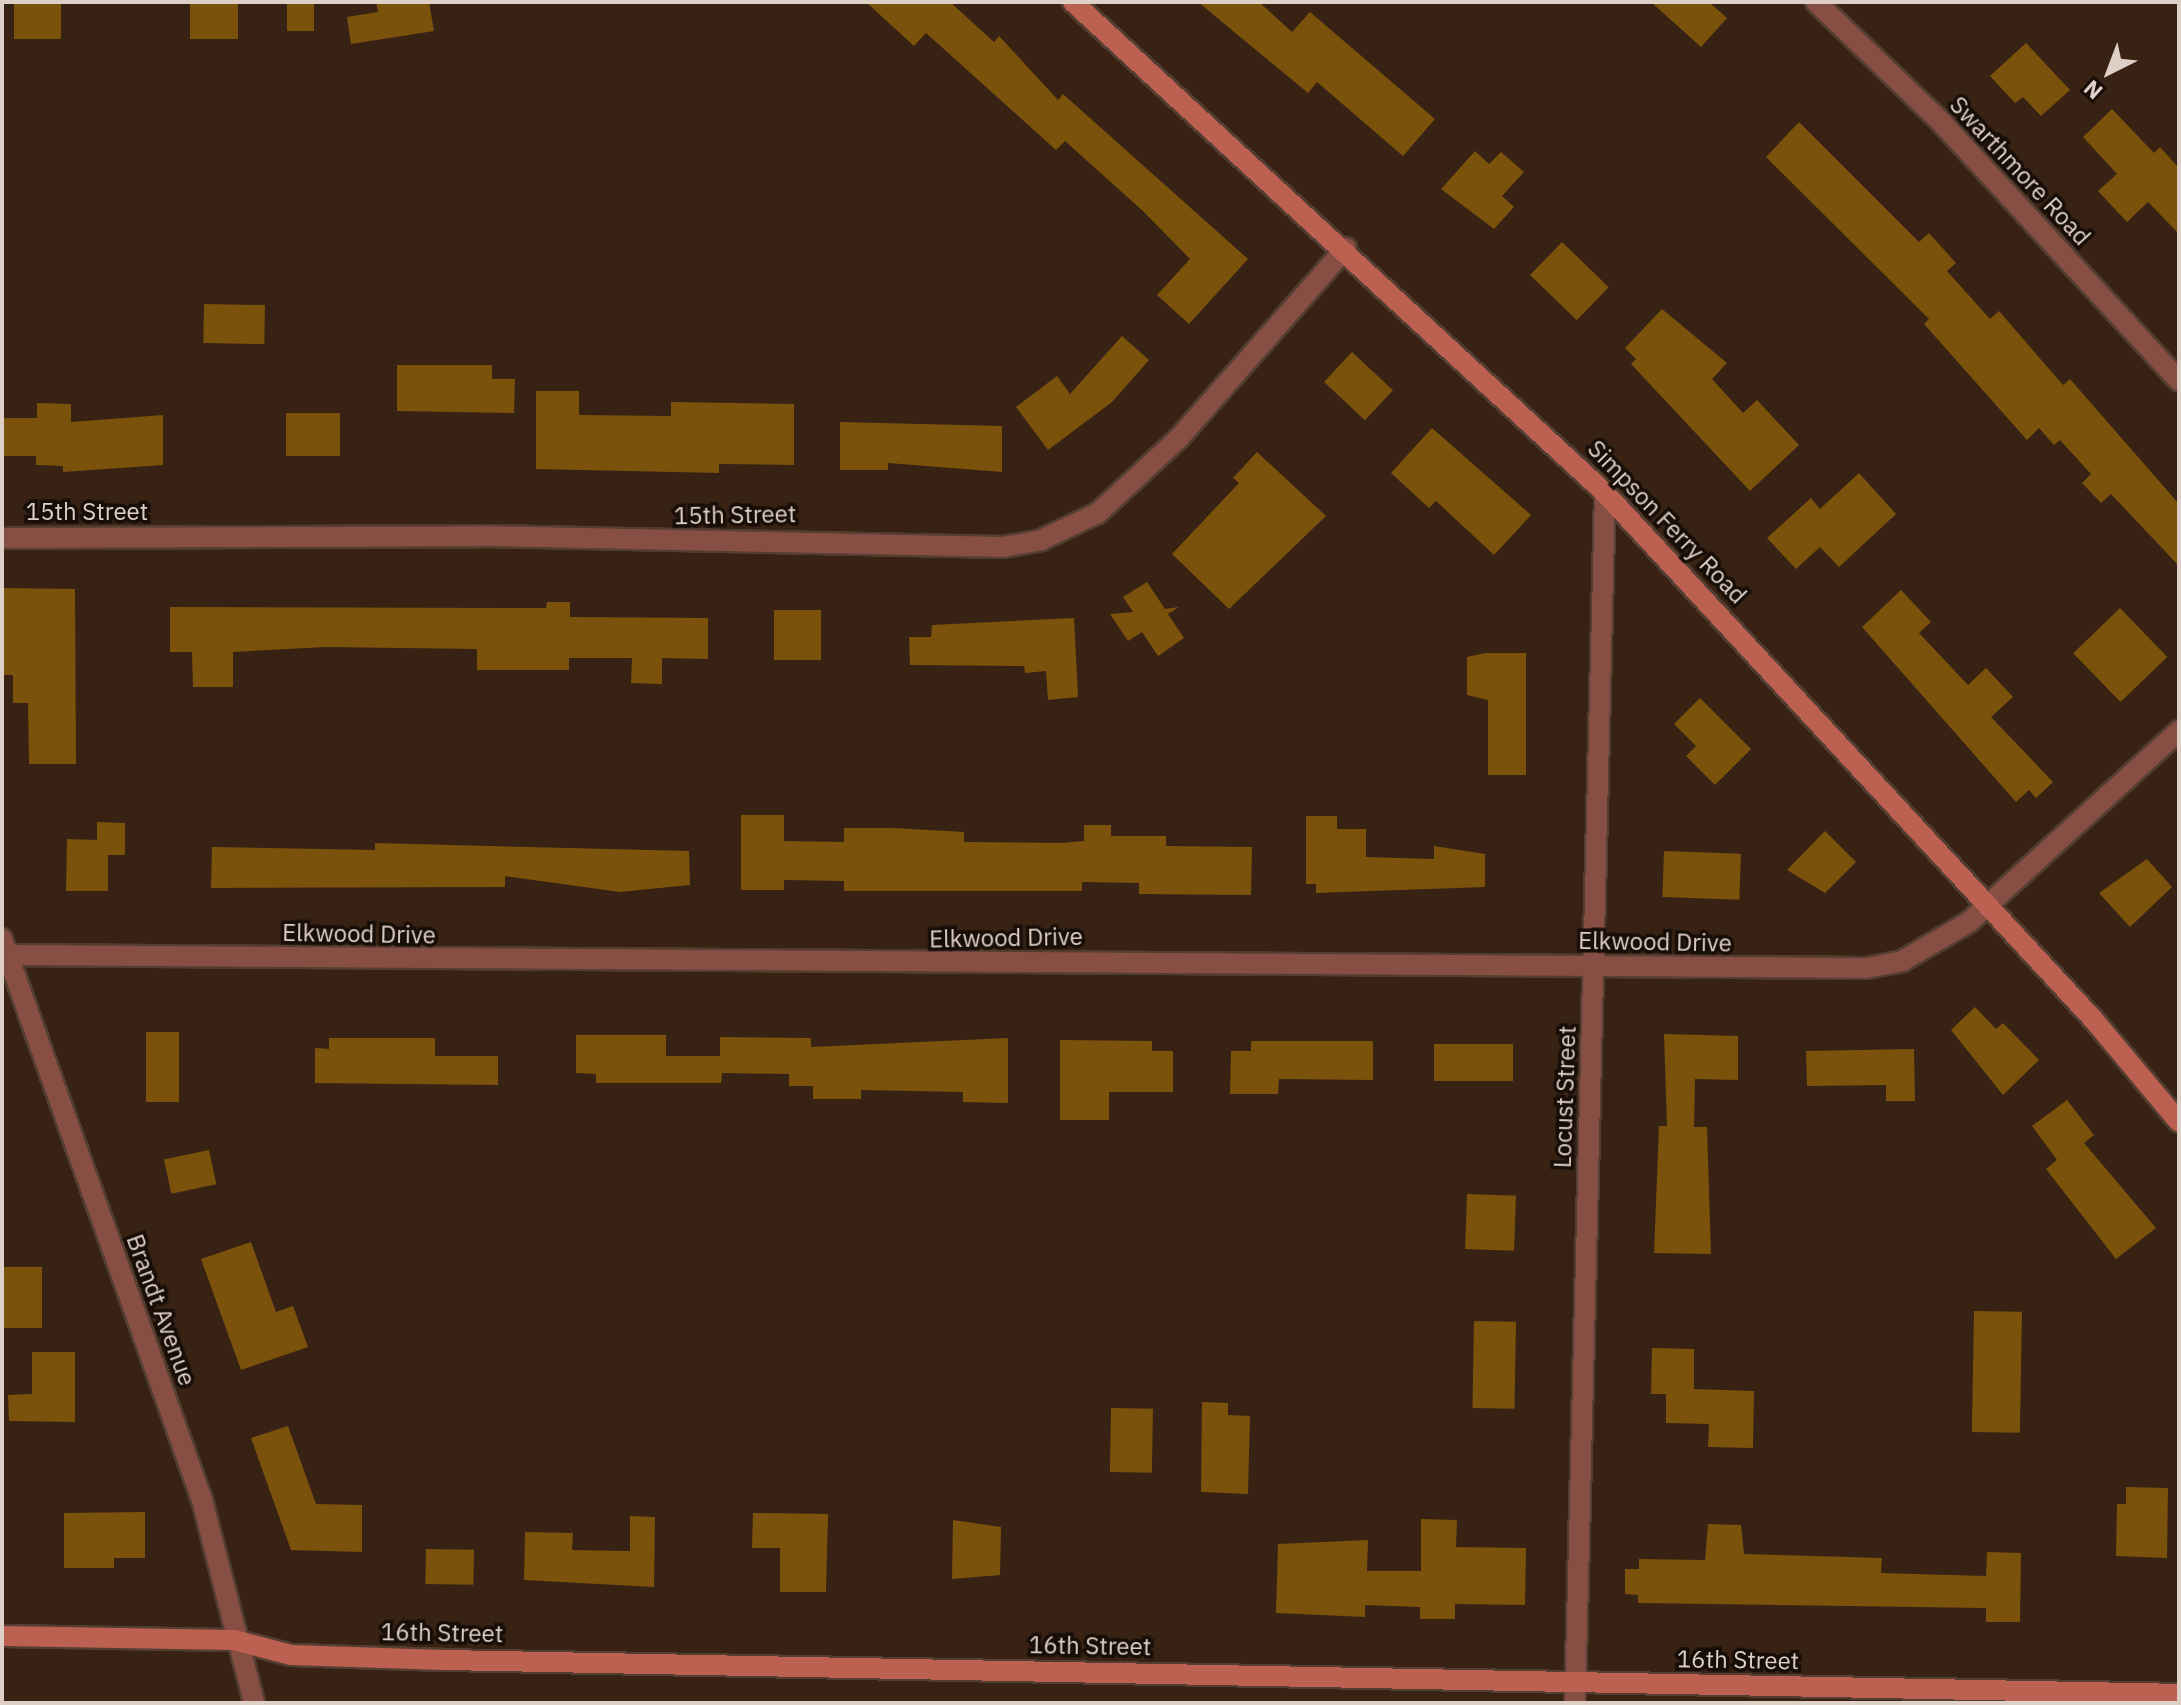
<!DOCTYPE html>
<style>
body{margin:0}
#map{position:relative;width:2181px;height:1705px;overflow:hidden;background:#382214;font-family:"IBM Plex Sans",sans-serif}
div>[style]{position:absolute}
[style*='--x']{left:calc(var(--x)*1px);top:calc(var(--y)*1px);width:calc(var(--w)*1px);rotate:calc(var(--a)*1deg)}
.building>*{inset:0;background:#7a520c;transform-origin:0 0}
.roads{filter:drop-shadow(2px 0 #533e31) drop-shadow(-2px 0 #533e31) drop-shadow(0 2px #533e31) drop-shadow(0 -2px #533e31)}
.street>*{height:20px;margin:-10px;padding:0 10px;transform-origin:10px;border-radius:10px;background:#874e43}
.secondary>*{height:20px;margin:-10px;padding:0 10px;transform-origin:10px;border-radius:10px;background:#bc6051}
span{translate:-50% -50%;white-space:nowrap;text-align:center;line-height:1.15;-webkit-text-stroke:7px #180e08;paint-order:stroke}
.street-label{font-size:24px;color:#dfd0c7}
.frame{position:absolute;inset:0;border:4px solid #dfd0c7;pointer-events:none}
.north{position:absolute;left:2069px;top:32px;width:80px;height:80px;-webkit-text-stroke:6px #180e08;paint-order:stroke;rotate:222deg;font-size:22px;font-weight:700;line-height:32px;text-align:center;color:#dfd0c7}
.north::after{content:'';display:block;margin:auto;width:28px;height:36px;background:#dfd0c7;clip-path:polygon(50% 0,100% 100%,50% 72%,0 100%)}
</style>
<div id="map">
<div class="building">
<i style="left:14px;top:2px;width:47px;height:37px"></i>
<i style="left:190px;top:2px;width:48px;height:37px"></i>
<i style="left:287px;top:2px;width:27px;height:29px"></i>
<i style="clip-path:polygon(376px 2px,429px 2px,434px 31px,351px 44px,347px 17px,378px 12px)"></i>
<i style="clip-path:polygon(866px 2px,950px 2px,994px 42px,999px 36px,1058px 100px,1063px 94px,1248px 259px,1189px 324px,1157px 295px,1190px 259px,1144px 212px,1065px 141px,1056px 150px,926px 33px,914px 46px)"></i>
<i style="clip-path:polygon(1198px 2px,1259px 2px,1292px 32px,1310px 12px,1435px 119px,1403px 156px,1317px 82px,1308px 93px)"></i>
<i style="clip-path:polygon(1651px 2px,1709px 2px,1727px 18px,1701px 47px)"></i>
<i style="clip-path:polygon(2026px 43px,2070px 90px,2041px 116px,2023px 97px,2015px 103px,1990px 76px)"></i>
<i style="clip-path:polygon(2112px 109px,2154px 153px,2160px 147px,2179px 168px,2179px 234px,2148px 202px,2127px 222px,2098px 191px,2117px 174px,2083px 137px)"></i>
<i style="clip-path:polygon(1799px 122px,1919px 242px,1929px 233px,1956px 263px,1947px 271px,1990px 319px,1999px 311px,2063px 385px,2070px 379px,2179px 504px,2179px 566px,2111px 494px,2101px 503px,2082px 483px,2091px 474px,2060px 440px,2054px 445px,2039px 428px,2027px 440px,1924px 324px,1929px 319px,1766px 157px)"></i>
<i style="clip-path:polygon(1475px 151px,1489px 164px,1501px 152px,1524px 172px,1502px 196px,1514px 207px,1494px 229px,1441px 189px)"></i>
<i style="left:1562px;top:242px;width:65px;height:46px;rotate:44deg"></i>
<i style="left:204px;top:304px;width:61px;height:39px;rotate:1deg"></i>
<i style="clip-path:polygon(1662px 309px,1727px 363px,1712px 379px,1743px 413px,1757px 400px,1799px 445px,1750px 491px,1631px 364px,1636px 359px,1625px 348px)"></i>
<i style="clip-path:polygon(1122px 336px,1149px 360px,1112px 402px,1048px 450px,1016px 407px,1057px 376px,1070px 394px)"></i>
<i style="left:1352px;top:352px;width:56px;height:41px;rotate:43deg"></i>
<i style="clip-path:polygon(397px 365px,492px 365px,492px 379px,515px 379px,514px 413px,397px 411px)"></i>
<i style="clip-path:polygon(536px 391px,579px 391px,579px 415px,671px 416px,671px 402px,794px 404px,794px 465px,719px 464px,719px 473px,536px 469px)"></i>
<i style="clip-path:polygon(37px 403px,71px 404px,71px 422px,163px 415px,163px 465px,63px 472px,63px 466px,36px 465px,36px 456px,2px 456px,2px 418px,37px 418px)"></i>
<i style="left:286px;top:413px;width:54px;height:43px"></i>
<i style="clip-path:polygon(840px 422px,1002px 426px,1002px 472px,888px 463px,888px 470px,840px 470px)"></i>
<i style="clip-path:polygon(1432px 428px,1531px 515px,1494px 555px,1436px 501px,1429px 508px,1391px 473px)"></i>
<i style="clip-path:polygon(1257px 452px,1326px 516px,1229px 609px,1172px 554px,1239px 483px,1233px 478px)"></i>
<i style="clip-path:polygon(1859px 473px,1896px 514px,1839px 567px,1820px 547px,1796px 569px,1767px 538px,1811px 498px,1820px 509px)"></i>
<i style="clip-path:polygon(1147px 582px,1165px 609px,1179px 607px,1168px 614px,1184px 638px,1158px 656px,1142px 632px,1128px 641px,1110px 614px,1133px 612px,1123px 597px)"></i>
<i style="clip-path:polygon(2px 588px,75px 589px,76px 764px,29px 764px,28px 703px,13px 703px,13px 675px,2px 675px)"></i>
<i style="clip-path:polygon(1901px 590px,1931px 622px,1919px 633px,1968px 685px,1986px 668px,2013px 697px,1991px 717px,2053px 782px,2036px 798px,2029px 790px,2016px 802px,1862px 627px)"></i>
<i style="clip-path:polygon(547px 602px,570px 602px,570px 617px,708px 618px,708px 659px,662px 658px,662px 684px,631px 683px,632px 658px,569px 658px,569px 670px,477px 670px,477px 649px,326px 647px,233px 652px,233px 687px,193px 687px,192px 652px,170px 652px,170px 607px,546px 608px)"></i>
<i style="left:2120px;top:608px;width:68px;height:65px;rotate:46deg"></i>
<i style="left:774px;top:610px;width:47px;height:50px"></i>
<i style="clip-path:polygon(1074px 618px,1078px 697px,1048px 700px,1046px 671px,1025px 673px,1024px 666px,910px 665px,909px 637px,931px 637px,932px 625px)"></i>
<i style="clip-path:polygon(1486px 653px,1526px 653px,1526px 775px,1488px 775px,1488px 700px,1467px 695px,1467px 657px)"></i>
<i style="clip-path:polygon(1700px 698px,1751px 749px,1715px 785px,1686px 756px,1696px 746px,1674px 724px)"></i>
<i style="clip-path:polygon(741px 815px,784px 815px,784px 841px,844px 842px,844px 828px,893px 828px,964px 832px,964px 842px,1062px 843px,1084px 841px,1084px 825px,1111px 825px,1111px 836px,1166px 836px,1166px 846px,1252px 847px,1251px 895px,1139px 894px,1139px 883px,1082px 882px,1082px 891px,844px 891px,844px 881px,784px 880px,784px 890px,741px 890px)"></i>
<i style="clip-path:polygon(1306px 816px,1337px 816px,1337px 829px,1366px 829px,1366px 857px,1434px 859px,1434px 846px,1485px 854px,1485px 887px,1316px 893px,1316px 884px,1306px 884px)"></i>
<i style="clip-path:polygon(97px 822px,125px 823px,125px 855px,108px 855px,108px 891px,66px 891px,67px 839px,97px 840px)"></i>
<i style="clip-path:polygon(1825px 831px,1856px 862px,1825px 893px,1787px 870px)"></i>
<i style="clip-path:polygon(375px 843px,689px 851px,690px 885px,620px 892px,505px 876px,505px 887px,211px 888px,212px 847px,375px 850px)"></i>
<i style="left:1664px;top:851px;width:77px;height:46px;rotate:2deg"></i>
<i style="clip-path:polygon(2147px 859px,2172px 887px,2130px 927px,2099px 893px)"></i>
<i style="clip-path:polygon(1975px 1007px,1996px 1029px,2003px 1023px,2039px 1060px,2003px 1095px,1951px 1030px)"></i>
<i style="left:146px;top:1032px;width:33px;height:70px"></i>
<i style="clip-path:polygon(1664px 1034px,1738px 1036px,1738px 1080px,1695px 1079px,1694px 1127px,1707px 1127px,1711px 1254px,1654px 1253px,1659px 1126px,1667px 1126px)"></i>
<i style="clip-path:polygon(576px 1035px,666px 1035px,666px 1056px,720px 1056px,720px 1037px,811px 1038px,811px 1047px,1008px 1038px,1008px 1103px,963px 1102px,963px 1092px,861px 1090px,861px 1099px,813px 1099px,813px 1086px,789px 1086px,789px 1074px,722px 1073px,721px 1083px,596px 1083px,596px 1074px,576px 1073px)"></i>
<i style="clip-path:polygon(329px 1038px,435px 1038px,435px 1056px,498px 1056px,498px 1085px,315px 1083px,315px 1048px,329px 1049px)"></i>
<i style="clip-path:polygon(1060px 1040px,1152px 1041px,1152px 1051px,1173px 1051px,1173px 1092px,1109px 1092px,1109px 1120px,1060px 1120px)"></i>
<i style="clip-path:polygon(1251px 1041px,1373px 1041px,1373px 1080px,1279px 1079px,1278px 1094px,1230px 1094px,1231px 1051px,1251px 1051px)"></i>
<i style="left:1434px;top:1044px;width:79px;height:37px"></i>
<i style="clip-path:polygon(1914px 1049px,1915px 1101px,1886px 1101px,1886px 1085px,1807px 1086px,1806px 1051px)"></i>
<i style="clip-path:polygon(2067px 1100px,2094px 1135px,2084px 1143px,2156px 1228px,2116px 1259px,2046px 1169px,2057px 1160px,2032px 1126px)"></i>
<i style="left:209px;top:1150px;width:35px;height:46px;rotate:78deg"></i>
<i style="left:1467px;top:1194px;width:49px;height:55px;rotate:2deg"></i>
<i style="clip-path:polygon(251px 1242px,276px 1312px,293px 1306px,308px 1347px,241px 1370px,201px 1259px)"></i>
<i style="left:2px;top:1267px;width:40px;height:61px"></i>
<i style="left:1974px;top:1311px;width:48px;height:121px;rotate:1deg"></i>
<i style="left:1474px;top:1321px;width:42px;height:87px;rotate:1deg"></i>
<i style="clip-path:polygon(1652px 1348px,1694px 1349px,1694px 1389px,1754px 1391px,1753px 1448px,1708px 1447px,1709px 1424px,1666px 1423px,1666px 1394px,1651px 1394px)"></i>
<i style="clip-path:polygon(32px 1352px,75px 1352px,75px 1422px,9px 1421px,8px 1395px,32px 1394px)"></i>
<i style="clip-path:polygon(1202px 1402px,1228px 1403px,1228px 1415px,1250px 1416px,1248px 1494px,1201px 1492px)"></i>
<i style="left:1111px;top:1408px;width:42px;height:64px;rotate:1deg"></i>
<i style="clip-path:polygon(288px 1426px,316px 1504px,362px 1505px,362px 1552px,291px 1550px,251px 1438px)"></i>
<i style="clip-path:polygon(2126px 1487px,2168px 1488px,2167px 1558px,2116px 1556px,2117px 1504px,2126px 1504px)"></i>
<i style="clip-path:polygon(145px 1512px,145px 1558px,114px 1558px,114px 1568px,64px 1568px,64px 1513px)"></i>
<i style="clip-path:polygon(753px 1513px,828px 1514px,826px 1592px,780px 1592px,780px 1548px,752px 1548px)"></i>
<i style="clip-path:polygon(630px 1516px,655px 1517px,654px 1587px,524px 1580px,525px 1532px,573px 1533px,572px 1550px,630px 1551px)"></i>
<i style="clip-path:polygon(1421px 1519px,1457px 1520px,1456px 1547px,1526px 1548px,1525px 1605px,1455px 1604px,1455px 1619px,1420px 1619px,1420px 1607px,1365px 1605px,1365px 1617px,1276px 1613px,1278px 1544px,1368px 1540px,1367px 1571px,1421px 1571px)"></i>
<i style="clip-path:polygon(953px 1520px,1001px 1527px,1000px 1575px,952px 1579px)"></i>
<i style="clip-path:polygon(1708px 1524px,1741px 1525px,1744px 1554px,1882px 1558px,1881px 1573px,1986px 1576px,1987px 1552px,2021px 1553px,2020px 1622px,1986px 1622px,1986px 1608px,1638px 1603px,1638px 1595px,1625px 1594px,1625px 1569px,1639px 1569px,1639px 1559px,1705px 1560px)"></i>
<i style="left:426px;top:1549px;width:48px;height:35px;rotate:1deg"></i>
</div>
<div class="roads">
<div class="street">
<i style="--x:1816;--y:2;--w:175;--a:43.8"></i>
<i style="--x:1942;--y:123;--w:350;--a:47.4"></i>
<i style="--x:2;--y:538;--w:483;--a:-0.2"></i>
<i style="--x:485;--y:536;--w:518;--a:1.22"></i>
<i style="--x:1003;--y:547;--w:39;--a:-10"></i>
<i style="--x:1041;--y:540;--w:63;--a:-25.3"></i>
<i style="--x:1098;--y:513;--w:110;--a:-42.8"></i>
<i style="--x:1179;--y:438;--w:253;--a:-48.7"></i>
<i style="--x:2;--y:939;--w:596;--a:70.38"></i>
<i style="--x:202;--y:1500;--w:210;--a:75.6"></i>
<i style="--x:8;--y:955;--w:1859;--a:0.4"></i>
<i style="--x:1867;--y:968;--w:36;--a:-11"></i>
<i style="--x:1902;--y:961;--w:78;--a:-30.2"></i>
<i style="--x:1969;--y:922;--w:284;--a:-42.3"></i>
<i style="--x:1575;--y:1703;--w:1210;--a:-88.58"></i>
</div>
<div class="secondary">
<i style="--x:1073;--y:2;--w:724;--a:42.7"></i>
<i style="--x:1605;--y:493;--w:718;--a:47.15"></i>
<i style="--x:2093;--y:1019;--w:134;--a:50.1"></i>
<i style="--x:2;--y:1636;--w:232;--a:1"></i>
<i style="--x:234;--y:1640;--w:59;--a:14.7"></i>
<i style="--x:291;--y:1655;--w:154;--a:1.9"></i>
<i style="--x:445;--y:1660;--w:1734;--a:1.12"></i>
</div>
</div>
<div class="street-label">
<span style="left:2020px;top:171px;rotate:47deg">Swarthmore Road</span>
<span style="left:87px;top:512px">15th Street</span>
<span style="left:735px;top:515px;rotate:-1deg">15th Street</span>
<span style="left:1667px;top:522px;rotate:46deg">Simpson Ferry Road</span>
<span style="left:359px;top:934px;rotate:1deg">Elkwood Drive</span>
<span style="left:1006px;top:938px;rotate:-1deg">Elkwood Drive</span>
<span style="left:1655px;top:942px;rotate:1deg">Elkwood Drive</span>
<span style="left:1565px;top:1097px;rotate:-88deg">Locust Street</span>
<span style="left:161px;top:1310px;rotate:70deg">Brandt Avenue</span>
<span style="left:442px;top:1633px;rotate:1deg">16th Street</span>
<span style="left:1090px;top:1646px;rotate:1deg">16th Street</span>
<span style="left:1738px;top:1660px;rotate:1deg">16th Street</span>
</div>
<div class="frame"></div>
<div class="north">N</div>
</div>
